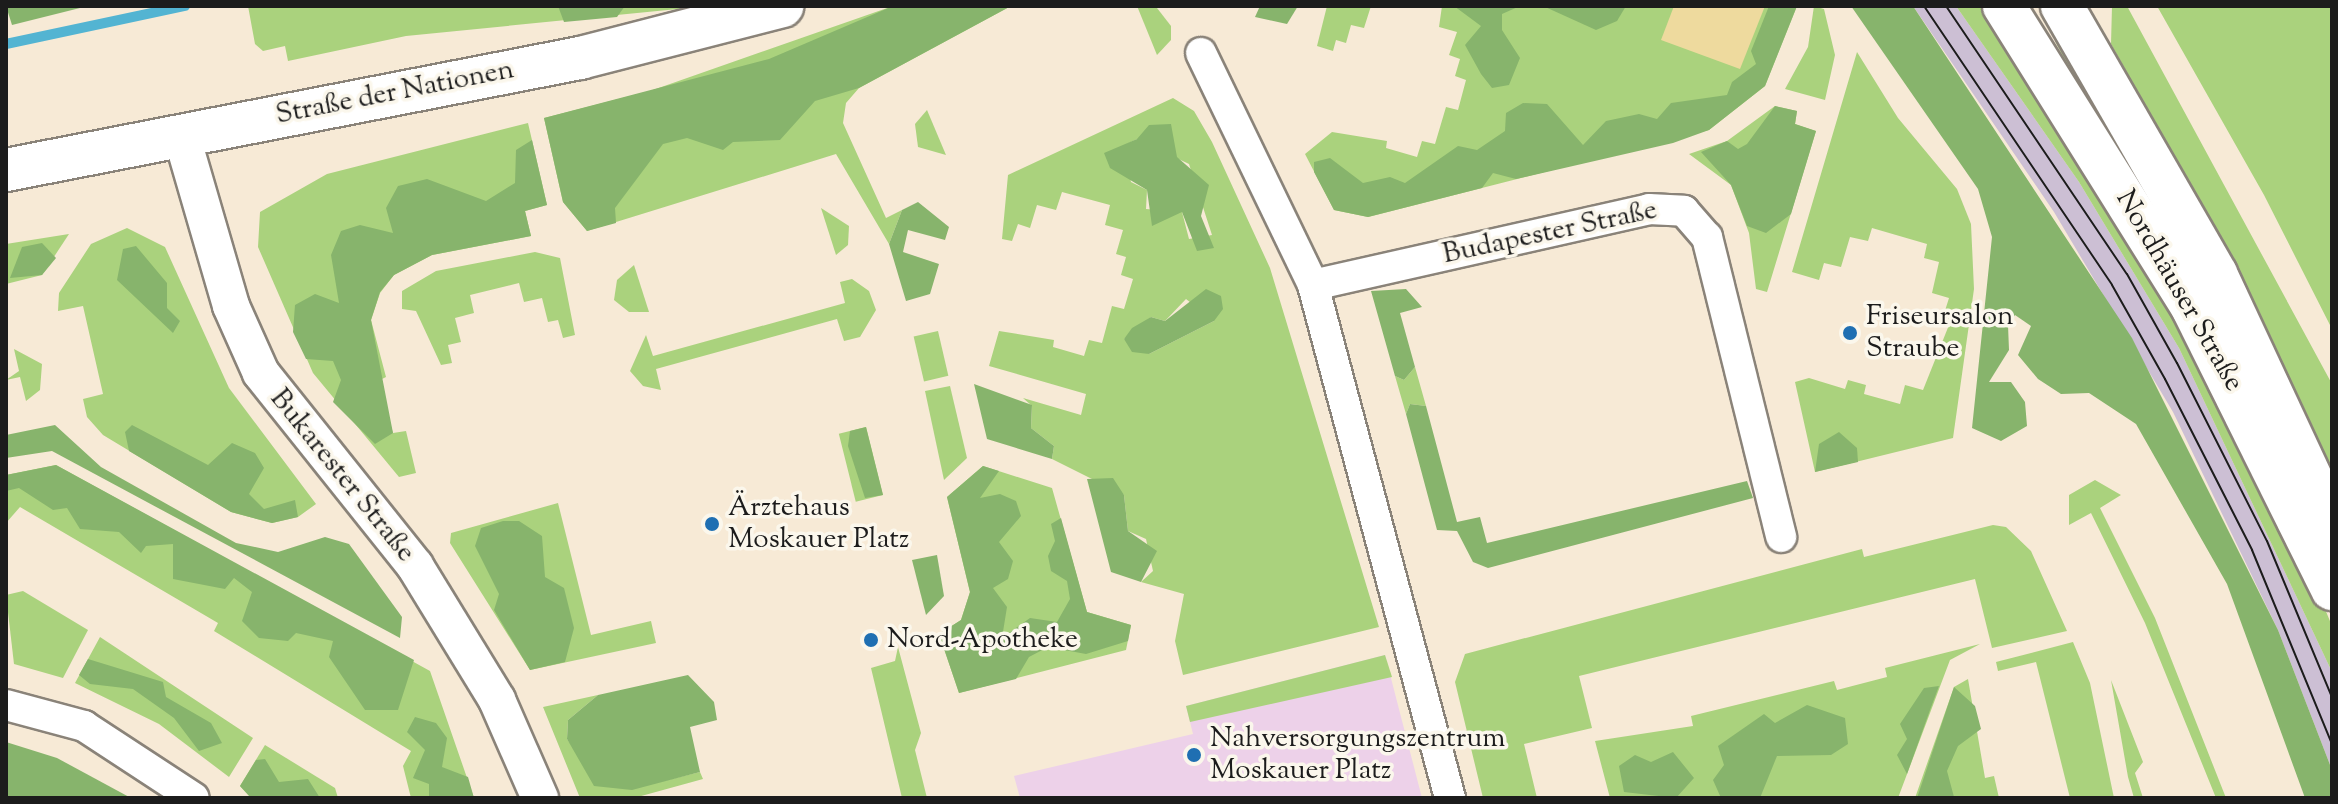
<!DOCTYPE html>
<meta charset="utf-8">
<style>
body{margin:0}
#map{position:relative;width:2338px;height:804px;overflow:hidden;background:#f7ead6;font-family:"Sorts Mill Goudy",serif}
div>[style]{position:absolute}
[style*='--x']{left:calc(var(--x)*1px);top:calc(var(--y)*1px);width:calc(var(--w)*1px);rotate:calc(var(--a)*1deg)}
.built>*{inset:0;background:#edd1e9}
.industrial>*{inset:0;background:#ccbfd4}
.green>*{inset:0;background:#aad27d;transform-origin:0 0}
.forest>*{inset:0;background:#87b46c}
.sand>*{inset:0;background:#eeda9e}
.stream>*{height:10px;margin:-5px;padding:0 5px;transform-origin:5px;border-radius:5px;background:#53b4d2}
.roads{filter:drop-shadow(2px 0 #8a8379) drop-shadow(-2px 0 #8a8379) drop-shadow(0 2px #8a8379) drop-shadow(0 -2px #8a8379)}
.minor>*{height:30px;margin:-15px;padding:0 15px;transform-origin:15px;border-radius:15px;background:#fff}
.tertiary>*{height:36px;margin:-18px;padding:0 18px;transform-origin:18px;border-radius:18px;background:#fff}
.secondary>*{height:42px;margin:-21px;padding:0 21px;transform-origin:21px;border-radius:21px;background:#fff}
.tram>*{height:2px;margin:-1px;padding:0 1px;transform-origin:1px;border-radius:1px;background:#1c1c1c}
.dots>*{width:22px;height:22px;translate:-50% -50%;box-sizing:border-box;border:4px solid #fbf7ec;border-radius:50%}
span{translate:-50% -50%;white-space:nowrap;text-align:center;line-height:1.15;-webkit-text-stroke:7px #fbf7ec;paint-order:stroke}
.street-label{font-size:28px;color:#1c1c1c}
.poi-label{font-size:28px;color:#1c1c1c}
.left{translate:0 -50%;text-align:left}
.frame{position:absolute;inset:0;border:8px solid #1c1c1c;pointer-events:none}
</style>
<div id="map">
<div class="built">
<i style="clip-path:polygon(1385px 655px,1422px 798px,1020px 798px,1014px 776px,1193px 734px,1186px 706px)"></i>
</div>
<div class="industrial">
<i style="clip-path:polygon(1913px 6px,1956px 6px,2079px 182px,2179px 348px,2332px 672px,2332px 770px,2278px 630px,2173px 412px,2054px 212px)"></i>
</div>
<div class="green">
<i style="clip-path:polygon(248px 6px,708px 6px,406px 36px,288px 61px,285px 46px,263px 51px,255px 44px)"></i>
<i style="clip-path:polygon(893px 6px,1011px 6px,859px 88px,846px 103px,843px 123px,886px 218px,902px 210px,889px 244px,836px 154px,587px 231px,563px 202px,544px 118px,650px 91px)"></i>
<i style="clip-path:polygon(1137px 6px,1157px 8px,1171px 26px,1171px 40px,1157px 55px)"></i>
<i style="clip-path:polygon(1327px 6px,1371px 6px,1364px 28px,1351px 25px,1346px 43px,1336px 40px,1333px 51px,1317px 46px)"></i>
<i style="clip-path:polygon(1442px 6px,1797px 6px,1765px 86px,1709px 130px,1368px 217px,1334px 210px,1305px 154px,1332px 132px,1387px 141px,1386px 148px,1417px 157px,1422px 141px,1435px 144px,1446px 107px,1458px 110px,1466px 80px,1455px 76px,1460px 59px,1449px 55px,1457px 32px,1439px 27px)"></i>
<i style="clip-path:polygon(1814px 6px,1824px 9px,1835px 55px,1825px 100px,1785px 89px,1808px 47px)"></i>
<i style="clip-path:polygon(1956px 6px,1982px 6px,2115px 204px,2313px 580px,2332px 626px,2332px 672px,2179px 348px,2079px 182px)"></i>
<i style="clip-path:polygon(2112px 6px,2127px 6px,2332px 384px,2332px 482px,2238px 272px,2111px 44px)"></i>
<i style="clip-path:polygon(2157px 6px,2332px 6px,2332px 329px,2264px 195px)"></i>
<i style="clip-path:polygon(2055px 41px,2061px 43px,2114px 131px,2103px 136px)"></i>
<i style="clip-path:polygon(1857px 52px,1898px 118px,1957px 189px,1971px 224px,1974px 289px,1953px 438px,1815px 472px,1795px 382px,1809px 378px,1845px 389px,1848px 380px,1866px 385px,1864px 394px,1900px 404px,1905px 385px,1923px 390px,1951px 320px,1943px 317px,1949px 298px,1932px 293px,1939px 262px,1924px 258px,1927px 244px,1872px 228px,1868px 241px,1850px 237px,1841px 267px,1824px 263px,1819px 280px,1792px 272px)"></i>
<i style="clip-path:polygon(evenodd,1173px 98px,1194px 111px,1212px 142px,1270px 268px,1379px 627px,1183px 675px,1175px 641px,1184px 594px,1141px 582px,1153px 571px,1146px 539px,1128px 531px,1124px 495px,1052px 459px,1054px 446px,1031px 428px,1032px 406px,1023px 398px,1081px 415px,1086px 394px,989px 366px,999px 331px,1054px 340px,1053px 347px,1084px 356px,1089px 340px,1102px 343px,1112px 306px,1124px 309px,1133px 279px,1121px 275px,1126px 257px,1116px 254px,1123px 230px,1105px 225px,1110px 205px,1062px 192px,1056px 210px,1037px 205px,1030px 228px,1018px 224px,1012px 241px,1002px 239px,1008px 175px,1173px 98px,1137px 139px,1189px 164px,1212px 235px,1189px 239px,1182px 212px,1146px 209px,1147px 190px,1131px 182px,1123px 146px,1137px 139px,1173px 98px,1186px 299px,1214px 321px,1149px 354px,1124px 339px,1151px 317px,1165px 321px,1186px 299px)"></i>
<i style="clip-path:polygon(1775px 106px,1797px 111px,1795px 124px,1816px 131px,1767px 292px,1756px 289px,1749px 233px,1731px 185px,1689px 154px,1727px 141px)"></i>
<i style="clip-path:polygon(927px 110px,946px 155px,918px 147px,915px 124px)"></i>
<i style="clip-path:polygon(528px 123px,547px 205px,525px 211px,531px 236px,432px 255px,394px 275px,380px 293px,371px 320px,386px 377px,378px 381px,393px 433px,406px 431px,416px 473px,399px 477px,313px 373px,258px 247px,260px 212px,327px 174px)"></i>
<i style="clip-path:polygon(821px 208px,849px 226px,848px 245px,836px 255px)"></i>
<i style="clip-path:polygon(127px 228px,165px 247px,229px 388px,316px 504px,298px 517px,272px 523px,231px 512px,103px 435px,87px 417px,83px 399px,103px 394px,83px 306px,58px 311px,59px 293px,91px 244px)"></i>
<i style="clip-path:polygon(69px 234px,42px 275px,6px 284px,6px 244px)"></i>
<i style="clip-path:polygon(535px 252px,560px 258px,575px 335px,563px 338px,558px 320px,548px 322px,542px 298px,524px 302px,519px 283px,470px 295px,474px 313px,455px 318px,461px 342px,448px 345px,452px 363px,441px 365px,416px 311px,402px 309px,402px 291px,436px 271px)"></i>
<i style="clip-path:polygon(634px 265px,649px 312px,629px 312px,614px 300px,617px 280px)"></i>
<i style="clip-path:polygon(852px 279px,869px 291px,876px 310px,860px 337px,844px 341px,837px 319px,656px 369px,661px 390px,643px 386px,630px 371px,646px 335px,653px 356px,845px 303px,840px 282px)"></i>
<i style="left:938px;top:331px;width:46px;height:25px;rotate:77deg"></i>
<i style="clip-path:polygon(14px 349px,42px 364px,40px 390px,26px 401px,20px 377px,6px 380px,19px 371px)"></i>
<i style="clip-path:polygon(1415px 367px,1426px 406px,1410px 404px,1406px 414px,1395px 376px,1404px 380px)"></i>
<i style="clip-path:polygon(950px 386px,967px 458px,944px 480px,925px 391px)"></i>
<i style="left:866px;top:427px;width:70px;height:28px;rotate:76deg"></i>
<i style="clip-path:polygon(56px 465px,430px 671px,474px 798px,411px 798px,403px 766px,411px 751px,214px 631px,218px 623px,20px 507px,6px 523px,6px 475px)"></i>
<i style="clip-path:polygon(983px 466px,1052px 488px,1087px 612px,1131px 625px,1126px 650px,959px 693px,939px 634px,961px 620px,970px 592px,947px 497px)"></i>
<i style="clip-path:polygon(2095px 480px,2121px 495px,2100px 508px,2155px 618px,2226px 798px,2216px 798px,2145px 623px,2091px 513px,2069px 525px,2069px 495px)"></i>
<i style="clip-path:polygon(558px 503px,591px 635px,651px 621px,656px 643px,530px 670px,450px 543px,451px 533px)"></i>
<i style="clip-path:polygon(1993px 525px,2006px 527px,2031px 551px,2067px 631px,1992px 648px,1975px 579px,1579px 676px,1592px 728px,1524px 744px,1537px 798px,1483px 798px,1455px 682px,1465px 654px,1862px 549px,1864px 557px)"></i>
<i style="clip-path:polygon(23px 591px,88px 630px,63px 678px,14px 664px,6px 595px)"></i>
<i style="clip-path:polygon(100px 637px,253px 738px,229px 777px,159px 724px,75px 683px)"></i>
<i style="clip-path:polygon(2073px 642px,2090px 683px,2114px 798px,2070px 798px,2036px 662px,1998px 671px,1996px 662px)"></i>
<i style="clip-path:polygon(1980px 644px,1950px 660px,1898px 798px,1610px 798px,1595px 741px,1693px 726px,1691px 716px,1834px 681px,1837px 690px,1887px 677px,1885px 668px)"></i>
<i style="clip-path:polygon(898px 647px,921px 733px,915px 750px,927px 798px,902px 798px,871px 668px,895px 661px)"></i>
<i style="clip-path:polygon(1385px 655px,1392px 677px,1190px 722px,1186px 706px)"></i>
<i style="clip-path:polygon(1968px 679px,1985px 778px,1994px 776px,1999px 798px,1915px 798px,1954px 687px)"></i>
<i style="clip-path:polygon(2111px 680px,2143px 762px,2135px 773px,2143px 798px,2134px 798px,2128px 777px)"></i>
<i style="clip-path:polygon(598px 695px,568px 720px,567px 739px,587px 767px,643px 786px,700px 772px,703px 779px,634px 798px,580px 798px,543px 707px)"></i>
<i style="clip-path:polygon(265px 745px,335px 788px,338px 798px,251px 798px,240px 786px)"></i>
</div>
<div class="forest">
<i style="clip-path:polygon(6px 6px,88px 6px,12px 25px)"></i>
<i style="clip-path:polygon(558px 6px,625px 6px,617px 17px,564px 22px)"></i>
<i style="clip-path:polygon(893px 6px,1011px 6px,859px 88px,815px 101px,780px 140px,733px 142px,723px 150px,687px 138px,663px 144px,615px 208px,616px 223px,587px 231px,563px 202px,544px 118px,769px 59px)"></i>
<i style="clip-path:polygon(1260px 6px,1298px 6px,1287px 24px,1255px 17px)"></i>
<i style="clip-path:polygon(1454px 6px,1520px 6px,1502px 14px,1502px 30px,1520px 58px,1509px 85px,1492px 88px,1481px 74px,1465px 45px,1481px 26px)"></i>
<i style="clip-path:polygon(1543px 6px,1626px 6px,1617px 21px,1596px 30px)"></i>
<i style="clip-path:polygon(1769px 6px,1797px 6px,1765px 86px,1709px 130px,1673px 143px,1516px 179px,1493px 173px,1482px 188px,1368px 217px,1334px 210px,1314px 172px,1314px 162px,1330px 158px,1363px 183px,1390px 177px,1405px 183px,1458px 146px,1477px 150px,1505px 131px,1506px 113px,1523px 103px,1547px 104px,1583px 145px,1606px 121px,1639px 114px,1657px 119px,1671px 103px,1727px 95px,1732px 82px,1756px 64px,1751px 51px)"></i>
<i style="clip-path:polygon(1851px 6px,1913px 6px,2132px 338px,2278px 630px,2332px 770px,2332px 798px,2305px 798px,2227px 584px,2136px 424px,2089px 393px,2061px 394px,2038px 379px,2018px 355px,2031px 326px,2015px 315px,2008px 325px,2009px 350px,1989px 382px,2011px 382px,2025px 402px,2027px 426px,2001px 441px,1972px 428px,1992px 237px,1978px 189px)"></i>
<i style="clip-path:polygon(1775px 106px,1797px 111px,1795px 124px,1816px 131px,1791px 214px,1766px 233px,1747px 226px,1731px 185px,1701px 152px,1727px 141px,1738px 149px,1747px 144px)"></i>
<i style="clip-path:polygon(1171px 124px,1177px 157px,1209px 185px,1201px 216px,1214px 248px,1197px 251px,1182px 212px,1152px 226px,1147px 190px,1110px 168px,1104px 153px,1137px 139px,1149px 125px)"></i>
<i style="clip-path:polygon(532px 140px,547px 205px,525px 211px,531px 236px,432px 255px,394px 275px,380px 292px,371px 320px,393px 433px,375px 444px,333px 402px,341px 380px,333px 361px,306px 359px,293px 332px,295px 305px,315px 294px,339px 303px,331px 255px,341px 231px,360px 225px,393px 233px,386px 208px,398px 186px,427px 179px,486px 201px,515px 183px,516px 150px)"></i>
<i style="clip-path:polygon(918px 202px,949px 227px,945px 240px,908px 230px,903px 252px,939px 264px,930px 294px,906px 301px,889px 244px,902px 210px)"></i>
<i style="clip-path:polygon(42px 243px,56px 258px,42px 275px,10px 278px,22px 247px)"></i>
<i style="clip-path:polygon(136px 246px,167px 283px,167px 308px,180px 321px,173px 333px,117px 280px,123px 249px)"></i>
<i style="clip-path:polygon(1206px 289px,1221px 296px,1223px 309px,1214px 321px,1149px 354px,1132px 352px,1124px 339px,1132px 328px,1151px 317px,1165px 321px)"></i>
<i style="clip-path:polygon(1406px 289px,1422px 307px,1400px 313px,1415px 367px,1404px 380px,1395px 376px,1371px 291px)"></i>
<i style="clip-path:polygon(974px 384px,1032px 405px,1031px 428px,1054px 446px,1052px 459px,987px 439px)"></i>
<i style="clip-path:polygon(1410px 404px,1426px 406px,1457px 522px,1480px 517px,1487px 543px,1747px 481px,1753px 498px,1488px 568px,1473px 562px,1457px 531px,1437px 530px,1406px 414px)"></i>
<i style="clip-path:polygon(55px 425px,101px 467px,236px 543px,278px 552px,325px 537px,349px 544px,402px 617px,400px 638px,52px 451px,6px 458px,6px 435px)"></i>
<i style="clip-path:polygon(132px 425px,208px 465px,232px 443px,255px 453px,264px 468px,249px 494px,264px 509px,295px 500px,298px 517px,272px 523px,231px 512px,129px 451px,125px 432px)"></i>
<i style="clip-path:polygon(866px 427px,883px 495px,865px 498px,848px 446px,850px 431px)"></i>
<i style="clip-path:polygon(1839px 432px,1857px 448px,1858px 462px,1815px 472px,1819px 444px)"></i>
<i style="clip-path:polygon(56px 465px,414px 660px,398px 710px,365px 710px,329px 657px,333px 641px,296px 633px,288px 641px,259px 638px,242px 621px,252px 592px,234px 578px,225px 589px,173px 579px,173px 544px,146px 546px,141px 553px,119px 532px,80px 529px,67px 508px,53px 510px,19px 488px,6px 491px,6px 475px)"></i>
<i style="clip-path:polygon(983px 466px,999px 471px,980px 498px,1000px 494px,1016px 501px,1021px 516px,999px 542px,1013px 561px,1008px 579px,993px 588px,1007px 607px,1002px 638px,1030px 618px,1057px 622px,1070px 599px,1067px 581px,1051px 571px,1048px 556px,1055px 541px,1051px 524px,1061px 518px,1087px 612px,1131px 625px,1128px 641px,1086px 654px,1048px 647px,1029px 657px,1016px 679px,959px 693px,939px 634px,961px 620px,970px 592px,947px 497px)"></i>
<i style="clip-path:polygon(1113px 478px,1124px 495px,1128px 531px,1157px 551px,1141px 582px,1111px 572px,1087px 479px)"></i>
<i style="clip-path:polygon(503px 521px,519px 521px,542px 536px,545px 577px,564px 588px,574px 628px,565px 662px,530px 670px,494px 610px,499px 594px,475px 546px,481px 528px)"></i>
<i style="clip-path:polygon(937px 555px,944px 596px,926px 615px,912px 560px)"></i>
<i style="clip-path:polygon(88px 659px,163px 682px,166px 697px,211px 723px,222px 743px,199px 751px,174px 718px,133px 689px,90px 684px,79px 675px)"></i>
<i style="clip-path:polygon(688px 675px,714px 702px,717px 720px,690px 727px,700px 772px,632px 790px,594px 786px,567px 739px,568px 720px,598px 695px)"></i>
<i style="clip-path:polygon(1939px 686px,1930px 710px,1907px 774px,1897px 755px,1907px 739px,1900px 724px,1924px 688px)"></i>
<i style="clip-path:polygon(1954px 687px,1975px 706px,1981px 729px,1958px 746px,1947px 771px,1954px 797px,1961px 798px,1917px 798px)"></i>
<i style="clip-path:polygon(1807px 705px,1845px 718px,1848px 744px,1831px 755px,1777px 756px,1760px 798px,1721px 798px,1713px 780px,1724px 765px,1718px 746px,1764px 714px,1775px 723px)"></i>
<i style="clip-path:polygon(415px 717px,436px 723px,447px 738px,442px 767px,468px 777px,474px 798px,429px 798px,429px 784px,413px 778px,425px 750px,407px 732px)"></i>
<i style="clip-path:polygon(6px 742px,57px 758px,131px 798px,6px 798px)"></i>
<i style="clip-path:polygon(1673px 752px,1694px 778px,1676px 798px,1624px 792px,1619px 766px,1635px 755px,1651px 762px)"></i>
<i style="clip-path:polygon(265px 759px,279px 782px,308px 779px,320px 798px,251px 798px,240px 786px,256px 760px)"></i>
</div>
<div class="sand">
<i style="clip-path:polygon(1674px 6px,1765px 6px,1740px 69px,1661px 40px)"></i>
</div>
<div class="stream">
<i style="--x:6;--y:44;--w:183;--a:-12"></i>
</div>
<div class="roads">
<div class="minor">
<i style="--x:1201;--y:53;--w:258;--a:64.2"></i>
<i style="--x:1313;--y:285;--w:531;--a:75.05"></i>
<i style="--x:1313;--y:285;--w:344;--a:-12.7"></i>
<i style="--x:1649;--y:209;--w:35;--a:3"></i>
<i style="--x:1684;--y:211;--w:35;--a:49"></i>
<i style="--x:1707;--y:237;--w:309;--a:76.1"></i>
<i style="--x:6;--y:705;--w:81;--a:15.1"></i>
<i style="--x:84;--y:726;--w:131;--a:33.2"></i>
</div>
<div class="tertiary">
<i style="--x:182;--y:137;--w:176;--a:73.8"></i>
<i style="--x:231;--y:306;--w:73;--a:65.9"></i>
<i style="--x:261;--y:373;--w:247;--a:51.4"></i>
<i style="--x:415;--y:566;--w:157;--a:58.5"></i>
<i style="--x:497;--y:700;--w:107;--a:66.3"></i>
</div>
<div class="secondary">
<i style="--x:2004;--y:6;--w:355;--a:58"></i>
<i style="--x:2192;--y:307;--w:315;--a:63.6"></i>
<i style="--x:2062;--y:6;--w:309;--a:60.1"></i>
<i style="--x:2216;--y:274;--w:275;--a:65"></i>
<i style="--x:6;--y:170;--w:585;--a:-11.04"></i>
<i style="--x:580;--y:58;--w:209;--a:-14.4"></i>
</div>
</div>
<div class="tram">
<i style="--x:1924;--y:6;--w:336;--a:56"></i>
<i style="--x:2112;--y:285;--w:108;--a:60.6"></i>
<i style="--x:2165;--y:379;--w:192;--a:63"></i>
<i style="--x:2252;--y:550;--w:210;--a:67.6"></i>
<i style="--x:1946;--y:6;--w:323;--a:56"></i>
<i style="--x:2127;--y:274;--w:102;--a:60.7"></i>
<i style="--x:2177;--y:363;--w:199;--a:63.2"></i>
<i style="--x:2267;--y:541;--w:169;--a:67.4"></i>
</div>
<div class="dots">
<i style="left:1850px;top:333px;background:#1f6fb2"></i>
<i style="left:712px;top:524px;background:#1f6fb2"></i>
<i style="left:871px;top:640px;background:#1f6fb2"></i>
<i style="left:1194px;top:755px;background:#1f6fb2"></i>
</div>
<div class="street-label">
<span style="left:395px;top:93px;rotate:-11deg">Straße der Nationen</span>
<span style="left:1550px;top:233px;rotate:-12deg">Budapester Straße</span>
<span style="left:2179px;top:291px;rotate:60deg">Nordhäuser Straße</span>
<span style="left:342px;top:476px;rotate:51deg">Bukarester Straße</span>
</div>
<div class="poi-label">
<span class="left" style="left:1866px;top:333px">Friseursalon<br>Straube</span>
<span class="left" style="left:728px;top:524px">Ärztehaus<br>Moskauer Platz</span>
<span class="left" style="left:887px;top:640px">Nord-Apotheke</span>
<span class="left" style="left:1210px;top:755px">Nahversorgungszentrum<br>Moskauer Platz</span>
</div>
<div class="frame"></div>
</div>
